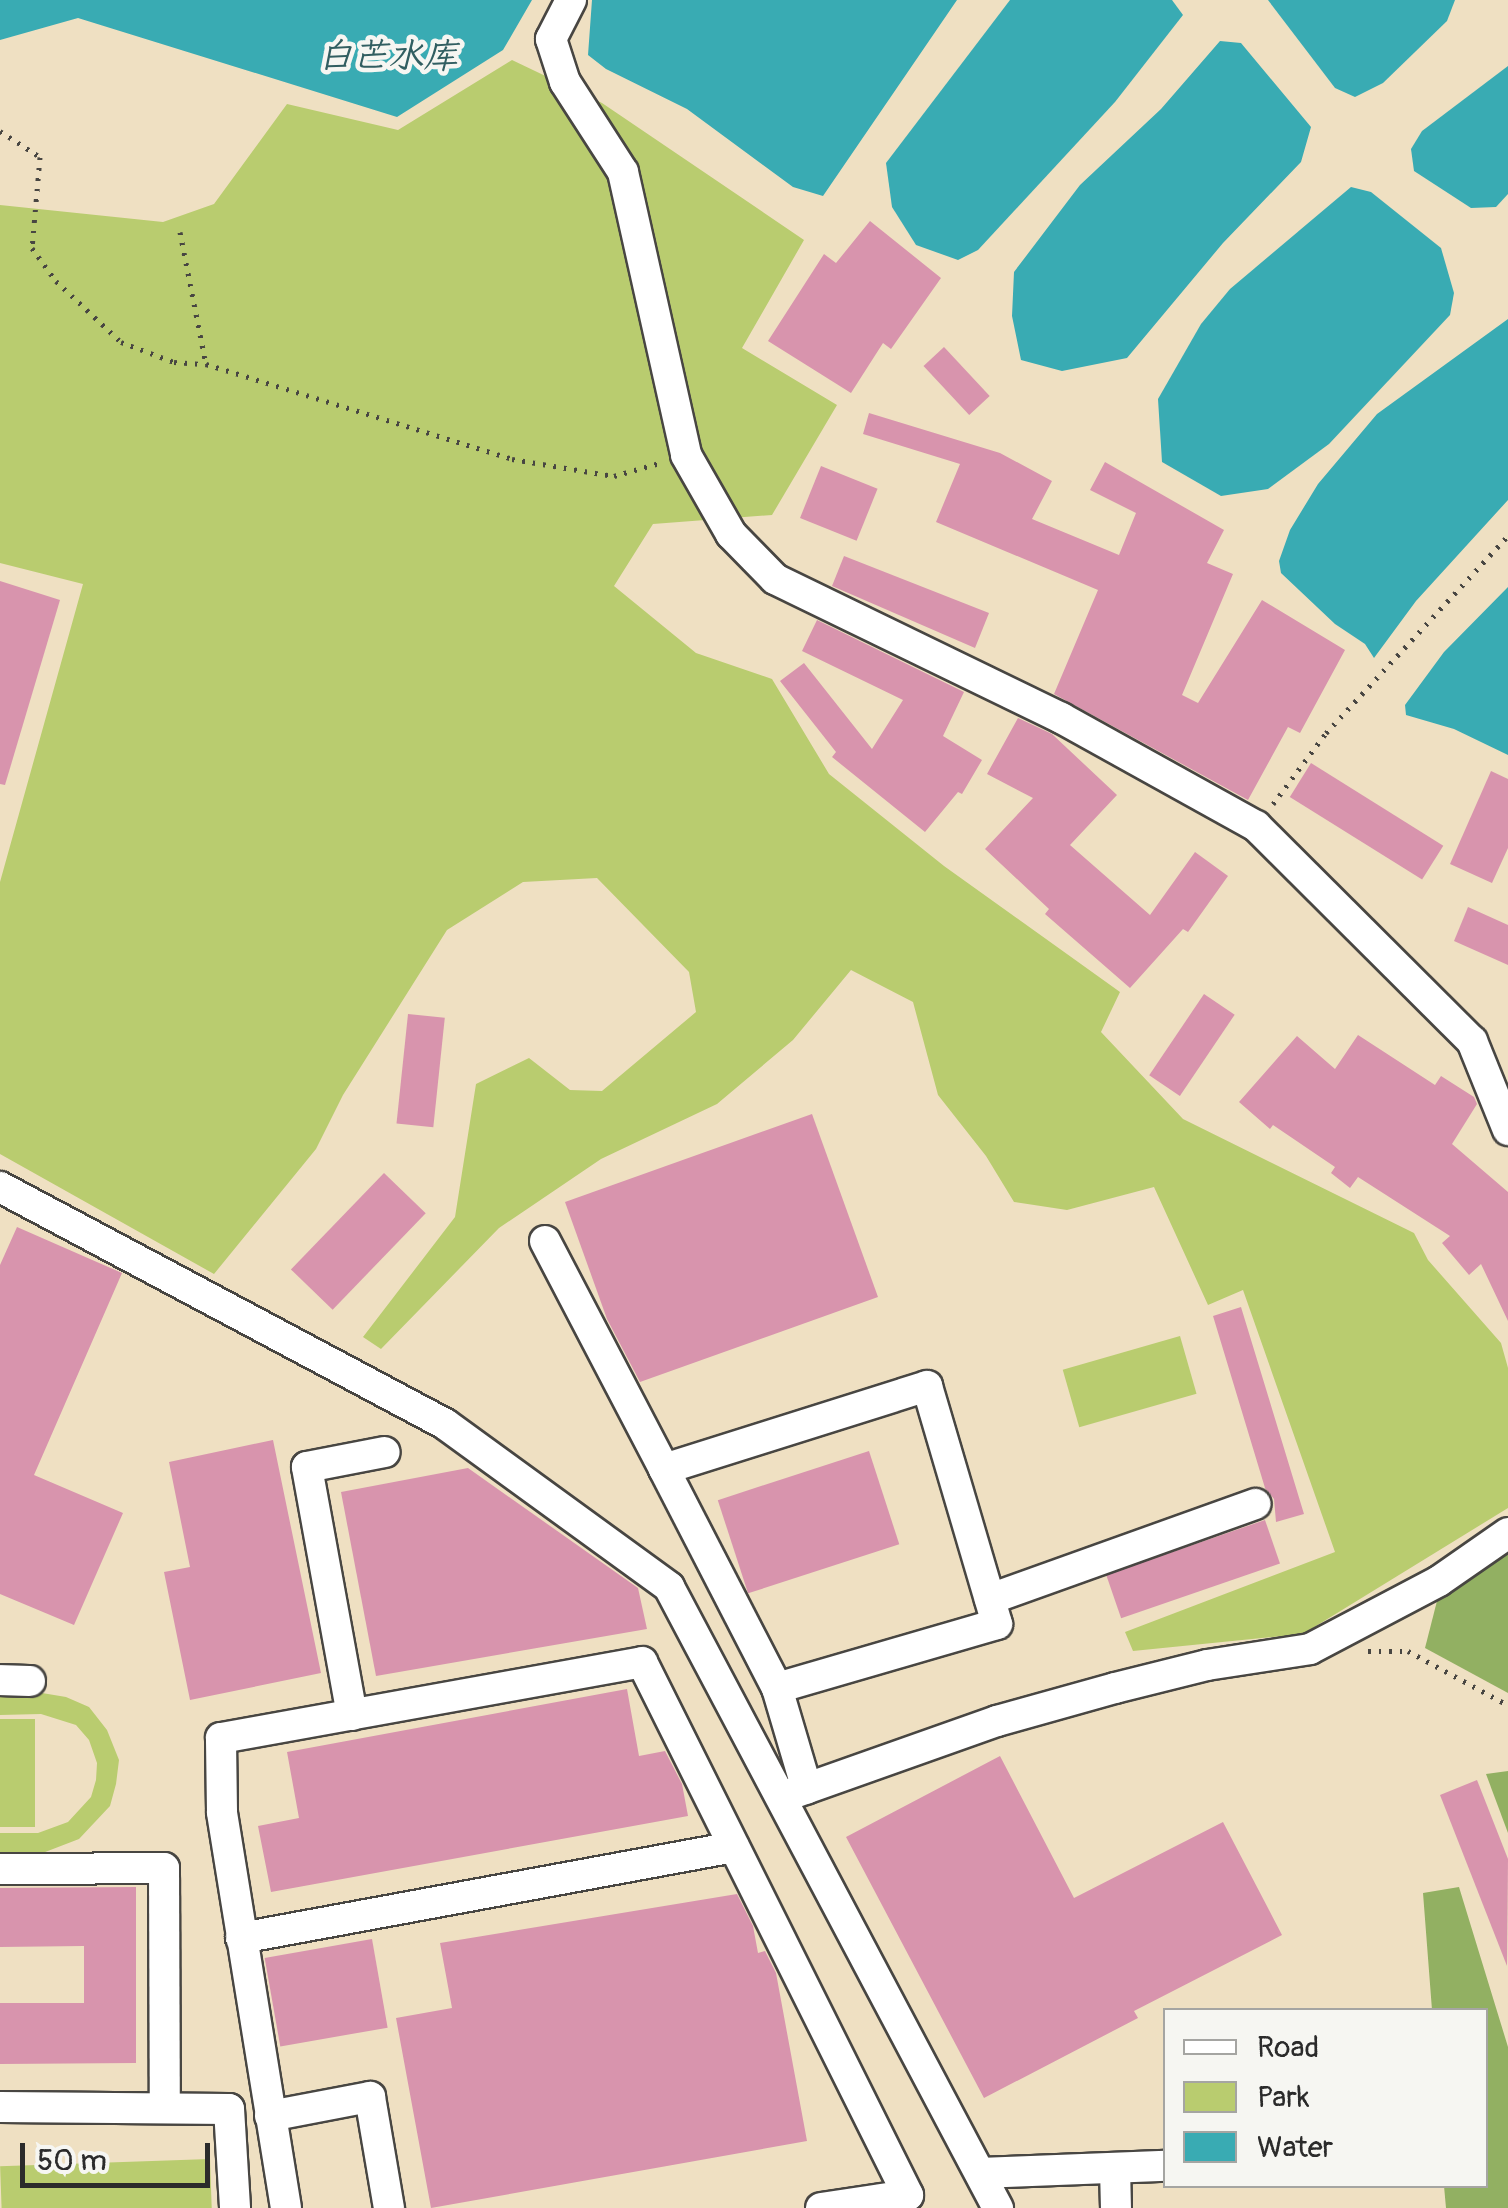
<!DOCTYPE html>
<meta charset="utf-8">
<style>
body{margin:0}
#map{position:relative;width:1508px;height:2208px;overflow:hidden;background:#efe0c2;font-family:Pangolin,"LXGW WenKai TC",sans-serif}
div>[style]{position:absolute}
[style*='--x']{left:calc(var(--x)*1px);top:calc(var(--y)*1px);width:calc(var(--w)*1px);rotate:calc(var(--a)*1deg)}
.green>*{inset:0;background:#b9cc6f;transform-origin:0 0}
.forest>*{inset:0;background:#92b062}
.water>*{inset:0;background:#39abb3}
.building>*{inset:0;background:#d894ad;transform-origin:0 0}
.path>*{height:5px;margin-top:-2.5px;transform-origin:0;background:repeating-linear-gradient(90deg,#484642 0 2.5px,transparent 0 10.5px)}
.roads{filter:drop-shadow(2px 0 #484642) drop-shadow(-2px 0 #484642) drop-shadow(0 2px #484642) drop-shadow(0 -2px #484642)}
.minor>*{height:30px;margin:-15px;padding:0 15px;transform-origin:15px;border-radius:15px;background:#fff}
span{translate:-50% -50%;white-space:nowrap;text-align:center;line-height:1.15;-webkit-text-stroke:9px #f6f6f2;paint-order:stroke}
.water-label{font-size:35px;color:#315e61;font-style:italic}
.legend{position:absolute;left:1163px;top:2008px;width:325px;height:180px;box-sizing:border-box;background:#f6f6f2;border:2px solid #a5a5a2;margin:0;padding:12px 18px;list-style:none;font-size:30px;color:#2b2b2b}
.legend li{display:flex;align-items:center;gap:20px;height:50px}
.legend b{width:50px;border:2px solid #a5a5a2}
.scale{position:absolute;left:20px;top:2143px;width:190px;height:45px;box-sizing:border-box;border:5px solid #2b2b2b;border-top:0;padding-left:12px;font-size:30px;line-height:35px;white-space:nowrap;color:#2b2b2b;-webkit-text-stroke:8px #f6f6f2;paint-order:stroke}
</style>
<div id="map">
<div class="green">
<i style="clip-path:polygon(512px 60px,602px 103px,804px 240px,742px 348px,837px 405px,772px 515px,653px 524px,614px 586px,696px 653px,772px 679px,829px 774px,944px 866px,1120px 992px,1101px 1032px,1183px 1119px,1414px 1233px,1428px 1260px,1501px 1343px,1508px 1368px,1508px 1508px,1303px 1634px,1133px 1651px,1125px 1632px,1335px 1552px,1243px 1290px,1208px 1305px,1154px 1187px,1067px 1210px,1014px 1202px,986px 1156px,938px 1095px,913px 1002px,851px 970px,793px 1040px,717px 1104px,601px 1159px,499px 1228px,381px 1349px,363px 1337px,455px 1217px,476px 1084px,529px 1058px,570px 1090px,602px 1091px,696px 1012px,689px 972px,597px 878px,523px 882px,447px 930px,343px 1095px,316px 1149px,214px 1274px,0 1154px,0 882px,83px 584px,0 563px,0 205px,163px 222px,214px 204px,287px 104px,398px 130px)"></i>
<i style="left:1180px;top:1336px;width:60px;height:122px;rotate:74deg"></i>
<i style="clip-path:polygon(42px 1693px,66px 1697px,89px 1707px,107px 1730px,119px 1760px,116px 1784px,110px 1806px,79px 1839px,40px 1854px,0 1854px,0 1833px,38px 1833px,68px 1822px,91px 1797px,96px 1780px,97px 1763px,89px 1740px,76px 1725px,41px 1714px,0 1715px,0 1695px)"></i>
<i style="left:0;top:1719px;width:35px;height:108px"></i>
<i style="left:210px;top:2159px;width:49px;height:210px;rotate:88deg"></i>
</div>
<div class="forest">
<i style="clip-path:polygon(1508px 1553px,1508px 1693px,1425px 1648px,1437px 1601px)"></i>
<i style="clip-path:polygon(1508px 1771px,1508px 1833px,1486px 1774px)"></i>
<i style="clip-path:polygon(1459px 1887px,1508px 2047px,1508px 2208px,1446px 2208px,1444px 2186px,1486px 2186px,1486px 2010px,1432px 2010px,1423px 1893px)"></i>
</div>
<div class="water">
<i style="clip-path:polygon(0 0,532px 0,503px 50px,397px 117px,78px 18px,0 40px)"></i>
<i style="clip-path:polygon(592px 0,957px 0,823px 196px,793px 187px,687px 109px,606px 69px,588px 55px)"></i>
<i style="clip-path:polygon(1010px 0,1172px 0,1183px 15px,1115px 102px,978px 250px,958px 260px,916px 245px,892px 207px,886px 163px)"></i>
<i style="clip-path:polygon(1268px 0,1455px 0,1447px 21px,1383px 83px,1355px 97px,1335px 88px)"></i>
<i style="clip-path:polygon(1220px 41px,1241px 43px,1311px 127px,1301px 162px,1223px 243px,1127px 358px,1062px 371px,1021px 360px,1012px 316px,1014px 272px,1080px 185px,1161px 109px)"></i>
<i style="clip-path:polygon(1508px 66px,1508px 194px,1496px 207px,1471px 208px,1414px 171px,1411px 149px,1422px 131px)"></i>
<i style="clip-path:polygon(1351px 187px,1371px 192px,1441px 248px,1454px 293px,1450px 315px,1329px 444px,1268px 489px,1221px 496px,1162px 462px,1158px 399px,1201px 324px,1230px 289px)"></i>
<i style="clip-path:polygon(1508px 319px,1508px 500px,1416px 601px,1374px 658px,1365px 644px,1335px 624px,1281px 573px,1279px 561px,1290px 530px,1318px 484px,1377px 414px)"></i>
<i style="clip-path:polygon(1508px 587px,1508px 755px,1454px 729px,1406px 715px,1405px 705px,1444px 652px)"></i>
</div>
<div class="building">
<i style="clip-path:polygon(870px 221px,941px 278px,891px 349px,883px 343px,851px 393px,768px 341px,824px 254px,836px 263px)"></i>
<i style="left:944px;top:347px;width:67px;height:28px;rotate:47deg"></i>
<i style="clip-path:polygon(869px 413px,1000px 453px,1052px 481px,1032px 519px,1119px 555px,1136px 513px,1090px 490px,1105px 462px,1224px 530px,1207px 563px,1233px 574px,1182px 695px,1198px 703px,1262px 600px,1345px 650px,1300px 733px,1288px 727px,1248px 800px,1054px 694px,1098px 590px,936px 522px,960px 464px,863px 434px)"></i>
<i style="left:821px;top:466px;width:61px;height:56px;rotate:22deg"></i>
<i style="clip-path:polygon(844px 556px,989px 613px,975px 648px,832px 586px)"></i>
<i style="clip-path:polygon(0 581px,60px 600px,5px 785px,0 784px)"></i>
<i style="clip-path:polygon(817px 620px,964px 692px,943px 736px,982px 760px,962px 794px,958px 792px,925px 832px,832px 757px,836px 752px,780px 681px,804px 663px,872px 749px,903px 700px,802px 651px)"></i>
<i style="clip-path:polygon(1018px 718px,1052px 734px,1117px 795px,1070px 845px,1150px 915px,1195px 852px,1228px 876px,1188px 932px,1183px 929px,1130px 988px,1045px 914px,1049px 909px,985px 849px,1033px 798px,987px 774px)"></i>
<i style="left:1311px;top:763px;width:156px;height:40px;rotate:32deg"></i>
<i style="clip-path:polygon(1491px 771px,1508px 779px,1508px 848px,1492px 883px,1450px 864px)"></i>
<i style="clip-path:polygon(1468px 907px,1508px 925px,1508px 965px,1454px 941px)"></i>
<i style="left:1204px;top:994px;width:37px;height:98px;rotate:34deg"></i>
<i style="left:408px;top:1014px;width:37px;height:110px;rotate:6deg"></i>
<i style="clip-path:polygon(1358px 1035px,1435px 1085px,1441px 1076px,1474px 1097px,1477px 1104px,1452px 1144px,1508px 1192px,1508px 1321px,1481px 1264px,1469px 1275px,1442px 1243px,1450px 1236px,1358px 1177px,1350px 1188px,1331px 1173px,1335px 1167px,1273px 1125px,1270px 1129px,1239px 1102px,1297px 1036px,1335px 1069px)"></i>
<i style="clip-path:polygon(812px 1114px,878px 1297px,640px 1382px,607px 1319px,565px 1202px)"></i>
<i style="left:384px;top:1173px;width:58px;height:134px;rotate:44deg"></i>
<i style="clip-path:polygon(17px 1227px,122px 1273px,34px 1475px,123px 1513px,74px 1625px,0 1594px,0 1265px)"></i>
<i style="clip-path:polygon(1241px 1307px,1304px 1514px,1276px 1522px,1274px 1499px,1265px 1488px,1213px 1316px)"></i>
<i style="clip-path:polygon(273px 1440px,321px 1673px,190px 1700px,164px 1572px,190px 1567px,169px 1462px)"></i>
<i style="left:869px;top:1451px;width:98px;height:159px;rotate:72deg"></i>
<i style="clip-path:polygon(468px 1468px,638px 1588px,647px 1629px,376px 1676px,341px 1492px)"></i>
<i style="left:1265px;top:1520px;width:46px;height:168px;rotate:71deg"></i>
<i style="clip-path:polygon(627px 1689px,639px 1756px,665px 1751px,682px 1784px,688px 1816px,271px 1892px,258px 1826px,299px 1818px,287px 1752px)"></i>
<i style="clip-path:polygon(1000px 1756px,1074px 1898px,1223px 1822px,1282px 1935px,1134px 2011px,1138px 2018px,984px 2098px,846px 1837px)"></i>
<i style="clip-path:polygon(1477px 1780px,1508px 1859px,1507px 1966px,1440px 1795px)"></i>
<i style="clip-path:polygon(136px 1887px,136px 2063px,0 2064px,0 2003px,84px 2003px,84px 1946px,0 1947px,0 1888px)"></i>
<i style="clip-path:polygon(737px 1894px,753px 1926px,758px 1953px,765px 1951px,776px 1973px,807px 2141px,431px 2208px,396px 2018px,452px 2008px,440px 1943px)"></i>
<i style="left:372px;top:1939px;width:90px;height:109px;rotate:80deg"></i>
</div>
<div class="path">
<i style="--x:0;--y:131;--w:48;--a:33"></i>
<i style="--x:40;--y:157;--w:91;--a:95"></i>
<i style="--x:32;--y:248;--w:41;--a:54"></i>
<i style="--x:56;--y:281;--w:89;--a:43.2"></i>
<i style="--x:121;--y:342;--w:57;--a:20.7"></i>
<i style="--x:174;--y:362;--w:32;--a:4"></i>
<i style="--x:180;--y:232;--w:135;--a:78.9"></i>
<i style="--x:206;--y:364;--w:320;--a:17.2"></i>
<i style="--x:512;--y:459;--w:103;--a:9.5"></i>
<i style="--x:614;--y:476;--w:51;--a:-15.9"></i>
<i style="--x:1273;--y:804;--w:89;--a:-53.3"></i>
<i style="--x:1326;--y:733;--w:268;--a:-47.3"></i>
<i style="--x:1368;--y:1651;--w:40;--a:0"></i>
<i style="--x:1408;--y:1651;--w:114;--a:28.4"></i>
</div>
<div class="roads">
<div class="minor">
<i style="--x:571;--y:0;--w:44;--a:117.1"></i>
<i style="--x:551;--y:39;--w:45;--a:72"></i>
<i style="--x:565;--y:82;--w:107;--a:57.2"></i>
<i style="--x:623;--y:172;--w:290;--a:77.4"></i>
<i style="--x:686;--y:455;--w:91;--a:60.3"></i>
<i style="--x:731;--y:534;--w:63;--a:45.6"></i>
<i style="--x:775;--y:579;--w:318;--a:25.9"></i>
<i style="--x:1061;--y:718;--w:223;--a:29"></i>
<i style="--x:1256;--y:826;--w:305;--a:44.9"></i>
<i style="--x:1472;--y:1041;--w:96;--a:68"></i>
<i style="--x:0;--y:1187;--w:504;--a:28.04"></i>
<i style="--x:445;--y:1424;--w:277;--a:36"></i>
<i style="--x:669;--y:1587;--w:703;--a:62.09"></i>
<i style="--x:545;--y:1241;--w:257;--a:62.4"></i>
<i style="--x:990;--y:1599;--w:282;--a:-19.7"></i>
<i style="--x:0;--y:1680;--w:30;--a:2"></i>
<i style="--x:777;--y:1688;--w:246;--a:-117.3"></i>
<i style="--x:664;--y:1469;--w:276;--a:-17.5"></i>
<i style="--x:927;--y:1386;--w:248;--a:73.6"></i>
<i style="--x:997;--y:1624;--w:229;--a:163.8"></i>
<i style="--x:777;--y:1688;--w:105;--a:73.5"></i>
<i style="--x:352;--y:1715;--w:252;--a:-100.3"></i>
<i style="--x:307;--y:1467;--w:79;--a:-10.9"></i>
<i style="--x:788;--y:1795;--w:222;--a:-19.5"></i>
<i style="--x:997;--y:1721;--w:123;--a:-15.6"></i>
<i style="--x:1115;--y:1688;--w:95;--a:-14"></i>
<i style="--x:1207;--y:1665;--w:104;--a:-8.8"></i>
<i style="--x:1310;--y:1649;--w:146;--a:-27.8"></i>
<i style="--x:1439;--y:1581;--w:84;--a:-34.8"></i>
<i style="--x:0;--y:1869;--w:164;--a:-0.3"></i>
<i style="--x:164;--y:1868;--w:240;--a:89.8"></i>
<i style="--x:241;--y:1938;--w:501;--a:-10.46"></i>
<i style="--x:0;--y:2107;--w:229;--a:0.5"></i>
<i style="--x:229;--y:2109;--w:99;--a:86.5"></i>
<i style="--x:270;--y:2116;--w:102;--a:-10.8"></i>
<i style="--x:370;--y:2097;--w:113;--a:80.3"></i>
<i style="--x:1115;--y:2168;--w:40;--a:88.6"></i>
<i style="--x:980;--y:2173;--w:186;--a:-2.2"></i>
<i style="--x:286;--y:2208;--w:401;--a:-99.2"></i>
<i style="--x:222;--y:1812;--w:74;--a:-90.8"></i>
<i style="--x:221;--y:1738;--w:428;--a:-10.2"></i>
<i style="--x:642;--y:1662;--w:596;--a:63.48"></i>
<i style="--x:908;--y:2195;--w:88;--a:171.5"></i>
</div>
</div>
<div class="water-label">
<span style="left:388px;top:56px">白芒水库</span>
</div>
<ul class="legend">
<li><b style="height:12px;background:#fff"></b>Road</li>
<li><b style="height:28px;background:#b9cc6f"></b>Park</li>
<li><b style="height:28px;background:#39abb3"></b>Water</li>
</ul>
<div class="scale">50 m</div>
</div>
